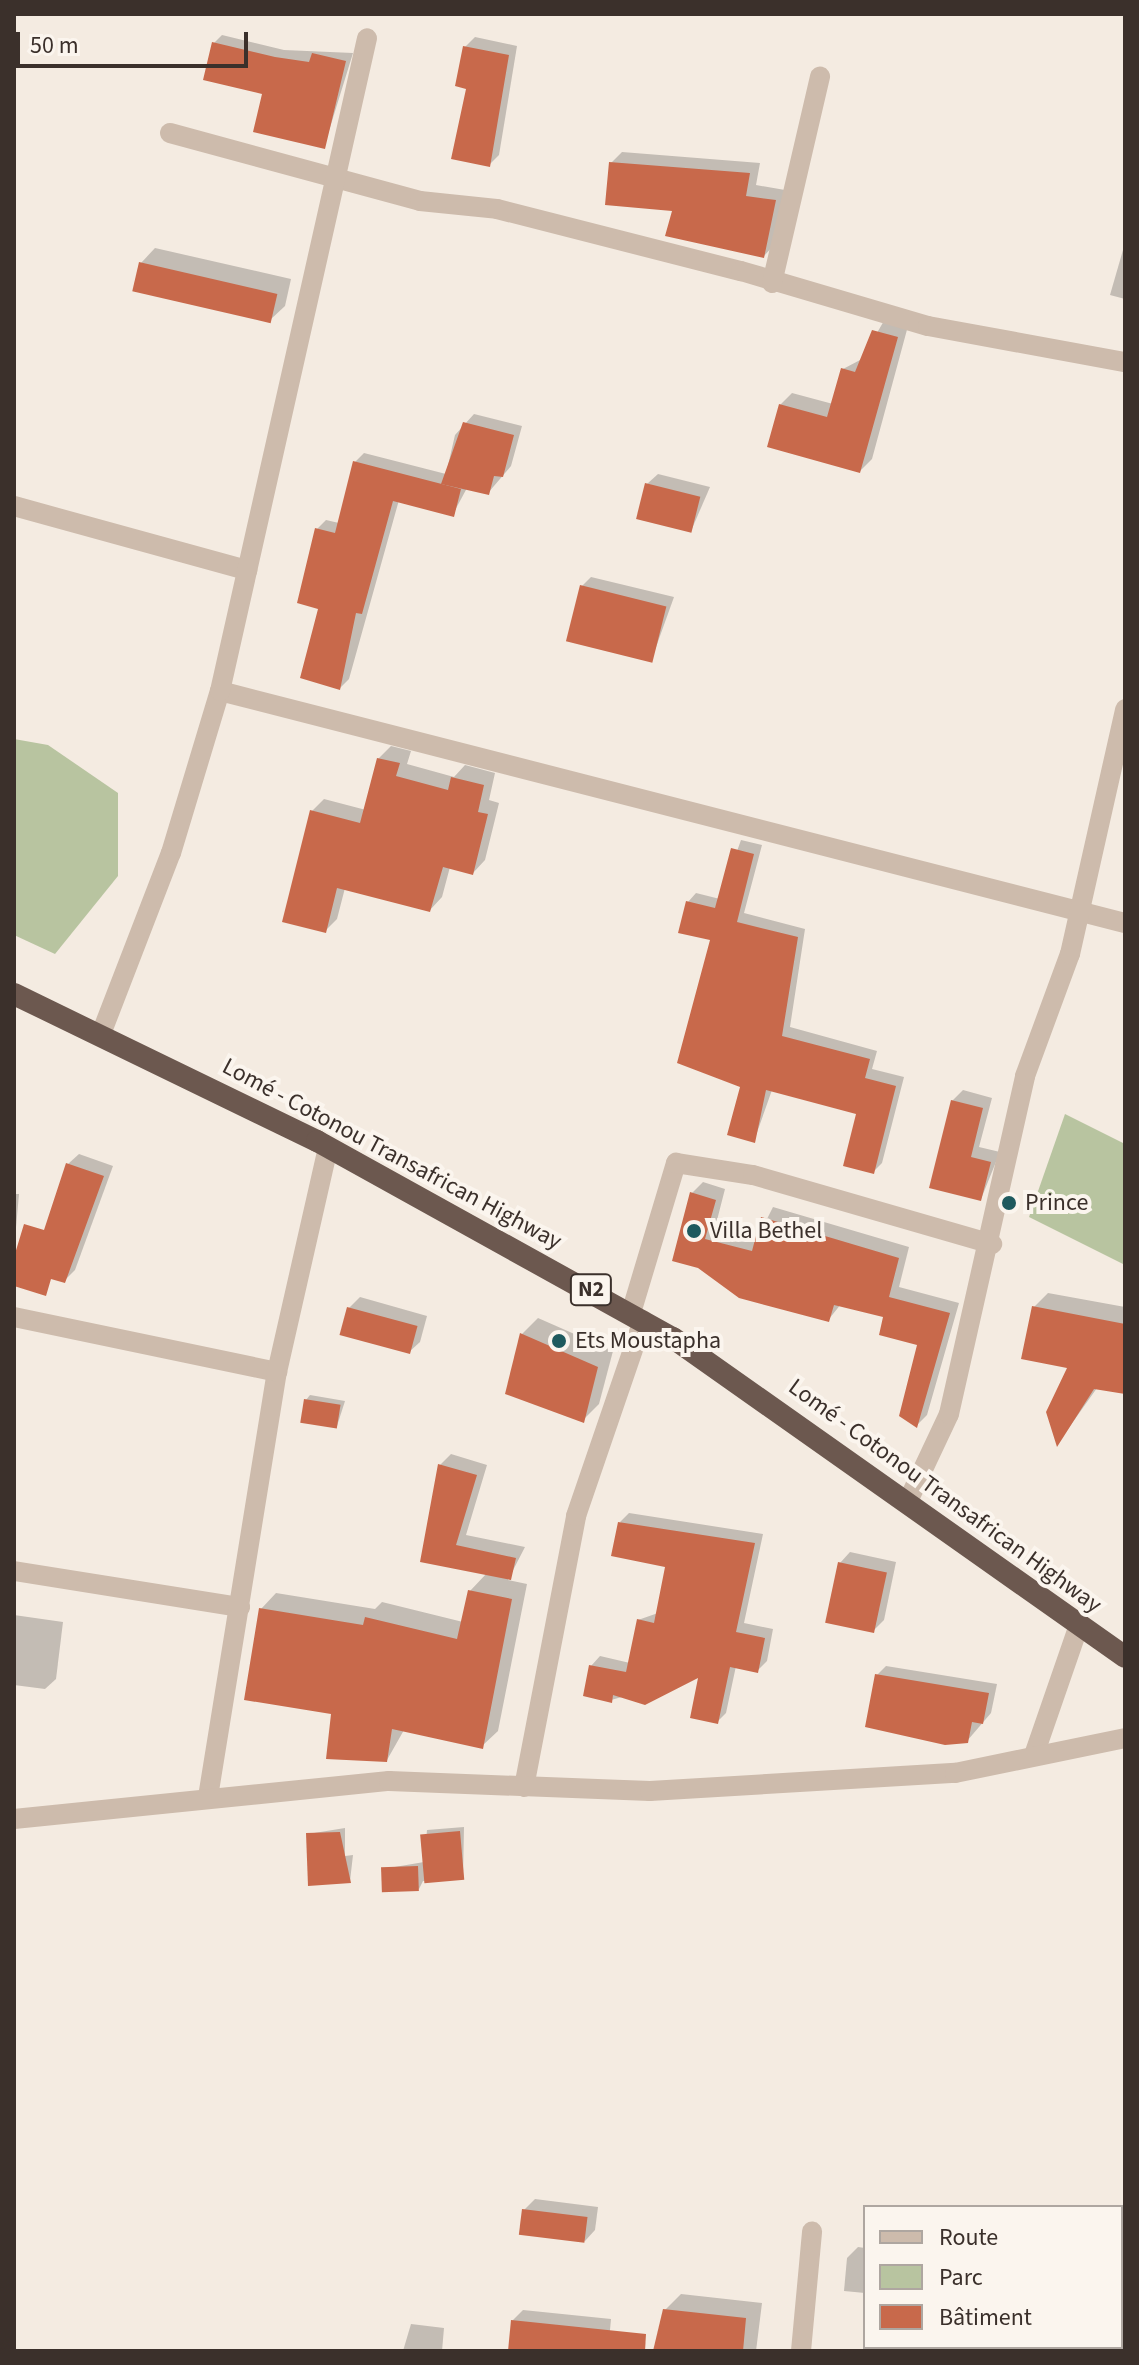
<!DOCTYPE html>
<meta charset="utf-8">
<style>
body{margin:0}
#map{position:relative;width:1139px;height:2365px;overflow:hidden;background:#f4ebe1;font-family:"Source Sans 3",sans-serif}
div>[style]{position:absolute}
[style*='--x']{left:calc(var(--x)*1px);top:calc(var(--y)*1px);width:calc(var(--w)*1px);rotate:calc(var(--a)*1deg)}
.green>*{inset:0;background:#b8c4a0}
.shadow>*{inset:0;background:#0003}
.building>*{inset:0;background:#c8694b;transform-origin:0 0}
.minor>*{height:20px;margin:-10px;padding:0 10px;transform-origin:10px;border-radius:10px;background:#cdbbac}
.trunk>*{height:22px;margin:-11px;padding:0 11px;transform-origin:11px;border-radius:11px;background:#6c584f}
.dots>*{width:22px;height:22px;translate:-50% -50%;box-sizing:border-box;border:4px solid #fbf5ee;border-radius:50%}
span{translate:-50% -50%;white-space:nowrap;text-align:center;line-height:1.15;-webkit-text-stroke:8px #fbf5ee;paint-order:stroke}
.shield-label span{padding:2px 6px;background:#fbf5ee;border:2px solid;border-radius:6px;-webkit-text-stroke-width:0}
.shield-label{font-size:22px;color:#3b302b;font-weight:700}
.street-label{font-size:24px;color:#3b302b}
.poi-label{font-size:24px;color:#3b302b}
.left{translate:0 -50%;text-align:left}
.frame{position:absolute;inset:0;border:16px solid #3b302b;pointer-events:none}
.legend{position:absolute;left:863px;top:2205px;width:260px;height:144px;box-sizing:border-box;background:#fbf5ee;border:2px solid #aea6a0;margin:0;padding:10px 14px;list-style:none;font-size:24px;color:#3b302b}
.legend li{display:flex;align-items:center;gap:16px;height:40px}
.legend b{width:40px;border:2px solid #aea6a0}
.scale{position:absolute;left:16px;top:32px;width:232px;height:36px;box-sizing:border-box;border:4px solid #3b302b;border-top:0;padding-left:10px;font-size:24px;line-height:28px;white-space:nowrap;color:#3b302b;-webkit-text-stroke:6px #fbf5ee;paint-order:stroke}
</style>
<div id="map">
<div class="green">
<i style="clip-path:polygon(14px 739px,48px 745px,118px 793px,118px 876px,55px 954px,14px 935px)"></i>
<i style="clip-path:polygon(1065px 1114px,1125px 1144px,1125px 1265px,1029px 1217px)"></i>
</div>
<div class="shadow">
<i style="clip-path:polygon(222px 35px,284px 50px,353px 53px,324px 147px,214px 43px)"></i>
<i style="clip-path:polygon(475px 37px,517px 46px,499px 155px,489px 165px,469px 87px,465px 47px)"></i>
<i style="clip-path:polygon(622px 152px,760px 163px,756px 185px,785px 190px,774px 245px,764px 256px,675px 209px,611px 163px)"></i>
<i style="clip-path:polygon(1125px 243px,1125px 299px,1110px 295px)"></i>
<i style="clip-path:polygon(155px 248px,291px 279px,285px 306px,270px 320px,141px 263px)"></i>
<i style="clip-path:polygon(885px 319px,908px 326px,872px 459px,860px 471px,780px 405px,792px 393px,833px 404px,843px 369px,862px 359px)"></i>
<i style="clip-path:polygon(474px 414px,522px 426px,511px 466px,488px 493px,467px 488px,453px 514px,399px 500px,349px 679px,340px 688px,321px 607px,317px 529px,326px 520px,339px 523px,355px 462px,364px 453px,446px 474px,455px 435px)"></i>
<i style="clip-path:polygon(658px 474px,710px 487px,691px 531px,647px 484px)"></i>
<i style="clip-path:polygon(591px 577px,674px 597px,651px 661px,582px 586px)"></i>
<i style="clip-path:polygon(391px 746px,411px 751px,407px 764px,454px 777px,465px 765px,495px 773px,489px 800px,499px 803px,485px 860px,473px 873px,450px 867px,442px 897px,430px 910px,345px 888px,337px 919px,325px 931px,312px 811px,324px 799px,366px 810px,378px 759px)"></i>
<i style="clip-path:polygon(741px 840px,762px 845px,744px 913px,805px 929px,790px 1027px,877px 1051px,872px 1069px,904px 1077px,882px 1163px,873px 1172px,858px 1113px,772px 1090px,754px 1141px,712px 939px,688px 902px,696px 893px,720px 899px)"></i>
<i style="clip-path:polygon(963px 1090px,992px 1098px,979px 1147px,1000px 1152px,981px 1199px,952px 1101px)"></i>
<i style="clip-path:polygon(79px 1154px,113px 1166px,75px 1270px,64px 1281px,68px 1164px)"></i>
<i style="clip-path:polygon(703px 1182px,725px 1189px,715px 1228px,757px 1239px,773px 1207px,909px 1247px,899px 1287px,959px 1303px,927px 1415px,917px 1425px,920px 1343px,886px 1316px,841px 1304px,829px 1319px,699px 1267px,692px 1193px)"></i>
<i style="clip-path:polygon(14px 1194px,19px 1194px,14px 1250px)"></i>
<i style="clip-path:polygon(1048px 1293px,1125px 1307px,1125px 1392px,1097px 1388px,1058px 1443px,1070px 1367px,1034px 1307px)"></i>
<i style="clip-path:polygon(360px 1297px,427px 1316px,420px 1342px,409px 1352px,349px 1308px)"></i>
<i style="clip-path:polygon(538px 1318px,613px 1351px,599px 1404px,583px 1420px,522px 1334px)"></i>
<i style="clip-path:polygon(310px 1395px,345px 1401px,337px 1426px,306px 1400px)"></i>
<i style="clip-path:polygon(451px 1454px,487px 1465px,466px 1535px,525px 1547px,508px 1580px,527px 1584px,498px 1731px,482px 1746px,404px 1730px,387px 1760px,333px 1713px,261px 1609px,276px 1593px,375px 1609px,382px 1602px,463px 1622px,470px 1591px,487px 1573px,422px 1560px,440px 1465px)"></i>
<i style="clip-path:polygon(629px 1513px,763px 1534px,744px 1623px,773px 1629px,767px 1661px,758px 1670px,736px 1666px,726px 1713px,717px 1722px,701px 1675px,611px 1700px,591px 1666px,600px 1656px,630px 1663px,638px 1620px,658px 1613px,667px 1565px,620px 1522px)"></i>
<i style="clip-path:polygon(850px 1552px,896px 1562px,884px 1620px,873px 1631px,840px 1563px)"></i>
<i style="clip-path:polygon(14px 1615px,63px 1622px,56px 1679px,45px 1689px,14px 1685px)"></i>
<i style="clip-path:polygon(886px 1666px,997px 1684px,991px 1713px,967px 1741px,877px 1675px)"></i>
<i style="clip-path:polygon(464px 1827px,463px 1878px,423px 1881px,419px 1889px,383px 1869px,424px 1862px,427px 1830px)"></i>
<i style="clip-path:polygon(345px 1828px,345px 1856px,353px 1855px,350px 1881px,308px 1834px)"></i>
<i style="clip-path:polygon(535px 2199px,598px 2207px,595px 2230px,585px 2241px,524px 2210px)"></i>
<i style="clip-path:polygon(858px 2247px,865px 2248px,865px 2293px,844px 2291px,847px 2258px)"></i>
<i style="clip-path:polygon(681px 2294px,762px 2303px,756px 2351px,656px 2351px,665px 2310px)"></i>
<i style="clip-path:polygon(523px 2310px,611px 2319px,608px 2351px,510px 2351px,513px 2320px)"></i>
<i style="clip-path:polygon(411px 2324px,444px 2328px,442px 2351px,403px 2351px)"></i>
<i style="clip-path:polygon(1121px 2331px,1125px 2351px,1079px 2351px,1121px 2347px)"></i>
</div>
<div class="building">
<i style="clip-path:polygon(212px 42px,275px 57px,309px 62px,312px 53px,346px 61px,325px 149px,253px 132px,262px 94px,203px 80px)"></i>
<i style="clip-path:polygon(463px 46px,509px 55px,490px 167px,451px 159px,466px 89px,455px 86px)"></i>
<i style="clip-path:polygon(609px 162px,750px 173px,746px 196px,776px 200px,764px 258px,665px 236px,672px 211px,605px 205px)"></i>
<i style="left:139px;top:262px;width:142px;height:30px;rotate:13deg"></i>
<i style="clip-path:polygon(872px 330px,898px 337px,860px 473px,767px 447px,779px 404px,827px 417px,841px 368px,855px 372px)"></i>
<i style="clip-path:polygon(463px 422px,514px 435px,503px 477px,494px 476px,489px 495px,441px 484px)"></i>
<i style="clip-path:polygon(353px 461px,461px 489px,454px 517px,393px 501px,362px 614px,356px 613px,340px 690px,300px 678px,318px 609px,297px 603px,315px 528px,335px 533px)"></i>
<i style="left:645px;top:483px;width:57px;height:37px;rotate:14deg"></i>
<i style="left:580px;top:585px;width:89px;height:58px;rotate:14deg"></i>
<i style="clip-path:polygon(377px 758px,400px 763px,396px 776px,448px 790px,451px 777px,484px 785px,478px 812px,488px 814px,473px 875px,443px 867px,430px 912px,337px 888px,326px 933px,282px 922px,310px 810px,360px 823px)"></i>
<i style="clip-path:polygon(731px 848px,754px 854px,737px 922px,798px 937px,782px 1036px,870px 1059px,865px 1078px,896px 1086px,874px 1174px,843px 1166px,856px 1114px,766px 1090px,755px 1143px,727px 1135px,740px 1087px,677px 1063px,710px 940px,678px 933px,686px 901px,715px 908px)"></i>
<i style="clip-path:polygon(951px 1100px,983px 1108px,971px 1157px,991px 1162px,981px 1201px,929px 1188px)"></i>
<i style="clip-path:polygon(66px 1163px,104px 1176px,65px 1283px,51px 1279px,46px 1296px,14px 1286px,14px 1257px,24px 1224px,44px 1230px)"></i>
<i style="clip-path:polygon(690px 1192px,716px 1200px,705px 1239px,752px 1251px,761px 1217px,899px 1258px,889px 1297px,950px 1313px,917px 1428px,899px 1416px,917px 1345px,879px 1335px,883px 1317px,834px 1305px,829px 1322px,739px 1298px,698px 1268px,672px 1261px)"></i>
<i style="clip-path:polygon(1032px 1306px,1125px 1324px,1125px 1394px,1094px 1389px,1057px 1447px,1046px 1412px,1067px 1368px,1021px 1359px)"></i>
<i style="left:347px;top:1307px;width:73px;height:29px;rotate:15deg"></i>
<i style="clip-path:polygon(520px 1333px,598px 1367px,584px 1423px,505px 1394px)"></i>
<i style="left:304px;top:1399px;width:37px;height:24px;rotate:9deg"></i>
<i style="clip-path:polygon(438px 1464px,477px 1475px,456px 1545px,516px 1558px,511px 1580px,420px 1562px)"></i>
<i style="clip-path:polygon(618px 1522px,755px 1543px,736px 1632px,765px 1638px,758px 1673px,730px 1667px,718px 1724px,690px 1718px,698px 1678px,645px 1705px,613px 1695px,612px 1703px,583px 1696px,589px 1665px,626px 1672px,637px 1619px,654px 1623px,665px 1567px,611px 1556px)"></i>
<i style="left:838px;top:1562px;width:50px;height:62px;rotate:12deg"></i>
<i style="clip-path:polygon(468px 1590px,512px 1599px,483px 1749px,392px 1729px,387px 1762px,326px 1759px,331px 1714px,244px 1700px,259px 1608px,363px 1625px,365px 1617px,457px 1639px)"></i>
<i style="clip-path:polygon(875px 1674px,989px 1693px,983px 1724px,972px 1722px,968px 1743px,945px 1745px,865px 1727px)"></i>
<i style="left:460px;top:1831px;width:49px;height:40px;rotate:85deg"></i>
<i style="clip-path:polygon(340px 1832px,351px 1883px,308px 1886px,306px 1833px)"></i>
<i style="left:418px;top:1866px;width:25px;height:37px;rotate:88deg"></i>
<i style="left:522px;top:2209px;width:66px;height:26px;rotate:7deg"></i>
<i style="clip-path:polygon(663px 2309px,746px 2318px,743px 2351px,653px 2351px)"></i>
<i style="clip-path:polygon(511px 2320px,646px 2334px,645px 2351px,508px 2351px)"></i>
</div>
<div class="minor">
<i style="--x:170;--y:133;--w:259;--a:15.2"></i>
<i style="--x:420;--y:201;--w:77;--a:5.9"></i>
<i style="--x:497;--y:209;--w:252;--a:14.3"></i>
<i style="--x:741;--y:271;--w:195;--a:16.4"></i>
<i style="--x:928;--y:326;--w:200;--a:10.4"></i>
<i style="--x:772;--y:283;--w:212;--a:-76.9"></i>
<i style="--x:14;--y:506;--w:242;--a:15.4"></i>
<i style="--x:220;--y:691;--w:934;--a:14.38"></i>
<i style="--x:101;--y:1034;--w:194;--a:-68.9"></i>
<i style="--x:171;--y:853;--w:169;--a:-73.2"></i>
<i style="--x:220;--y:691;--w:669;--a:-77.31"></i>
<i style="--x:631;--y:1313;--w:157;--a:-73.3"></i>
<i style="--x:676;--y:1163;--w:78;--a:8.9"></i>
<i style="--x:753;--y:1175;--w:249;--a:16.1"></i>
<i style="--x:14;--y:1317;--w:269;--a:11.8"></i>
<i style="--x:909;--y:1499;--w:94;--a:-64.8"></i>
<i style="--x:949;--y:1414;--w:346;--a:-77.3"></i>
<i style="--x:1025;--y:1076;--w:130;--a:-69.8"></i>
<i style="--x:1070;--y:954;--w:251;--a:-77.3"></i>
<i style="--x:14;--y:1571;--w:229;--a:9.1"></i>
<i style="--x:1034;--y:1755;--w:138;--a:-70.9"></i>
<i style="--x:524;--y:1787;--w:276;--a:-79.1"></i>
<i style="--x:576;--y:1516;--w:207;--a:-71.1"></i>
<i style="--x:208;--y:1797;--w:431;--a:-80.8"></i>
<i style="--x:277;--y:1372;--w:230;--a:-77.2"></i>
<i style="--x:14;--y:1819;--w:377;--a:-5.8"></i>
<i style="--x:389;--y:1781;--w:261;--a:2.2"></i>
<i style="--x:650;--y:1791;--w:306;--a:-3.4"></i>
<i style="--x:955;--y:1773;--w:174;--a:-11.6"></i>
<i style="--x:801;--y:2351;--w:120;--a:-84.7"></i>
</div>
<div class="trunk">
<i style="--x:14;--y:994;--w:337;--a:25.9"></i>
<i style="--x:317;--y:1141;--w:407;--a:29"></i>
<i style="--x:673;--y:1338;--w:553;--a:35.21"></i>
</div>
<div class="dots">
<i style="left:1009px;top:1203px;background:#1f5a5e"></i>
<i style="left:694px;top:1231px;background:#1f5a5e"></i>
<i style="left:559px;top:1341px;background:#1f5a5e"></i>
</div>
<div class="shield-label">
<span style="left:591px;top:1290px">N2</span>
</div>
<div class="street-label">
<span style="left:392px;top:1154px;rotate:28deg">Lomé - Cotonou Transafrican Highway</span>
<span style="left:945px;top:1496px;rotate:36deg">Lomé - Cotonou Transafrican Highway</span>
</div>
<div class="poi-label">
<span class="left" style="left:1025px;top:1203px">Prince</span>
<span class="left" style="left:710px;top:1231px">Villa Bethel</span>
<span class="left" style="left:575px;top:1341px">Ets Moustapha</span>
</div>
<div class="frame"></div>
<ul class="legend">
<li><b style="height:10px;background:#cdbbac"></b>Route</li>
<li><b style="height:22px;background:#b8c4a0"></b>Parc</li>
<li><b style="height:22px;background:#c8694b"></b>Bâtiment</li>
</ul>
<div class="scale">50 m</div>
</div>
